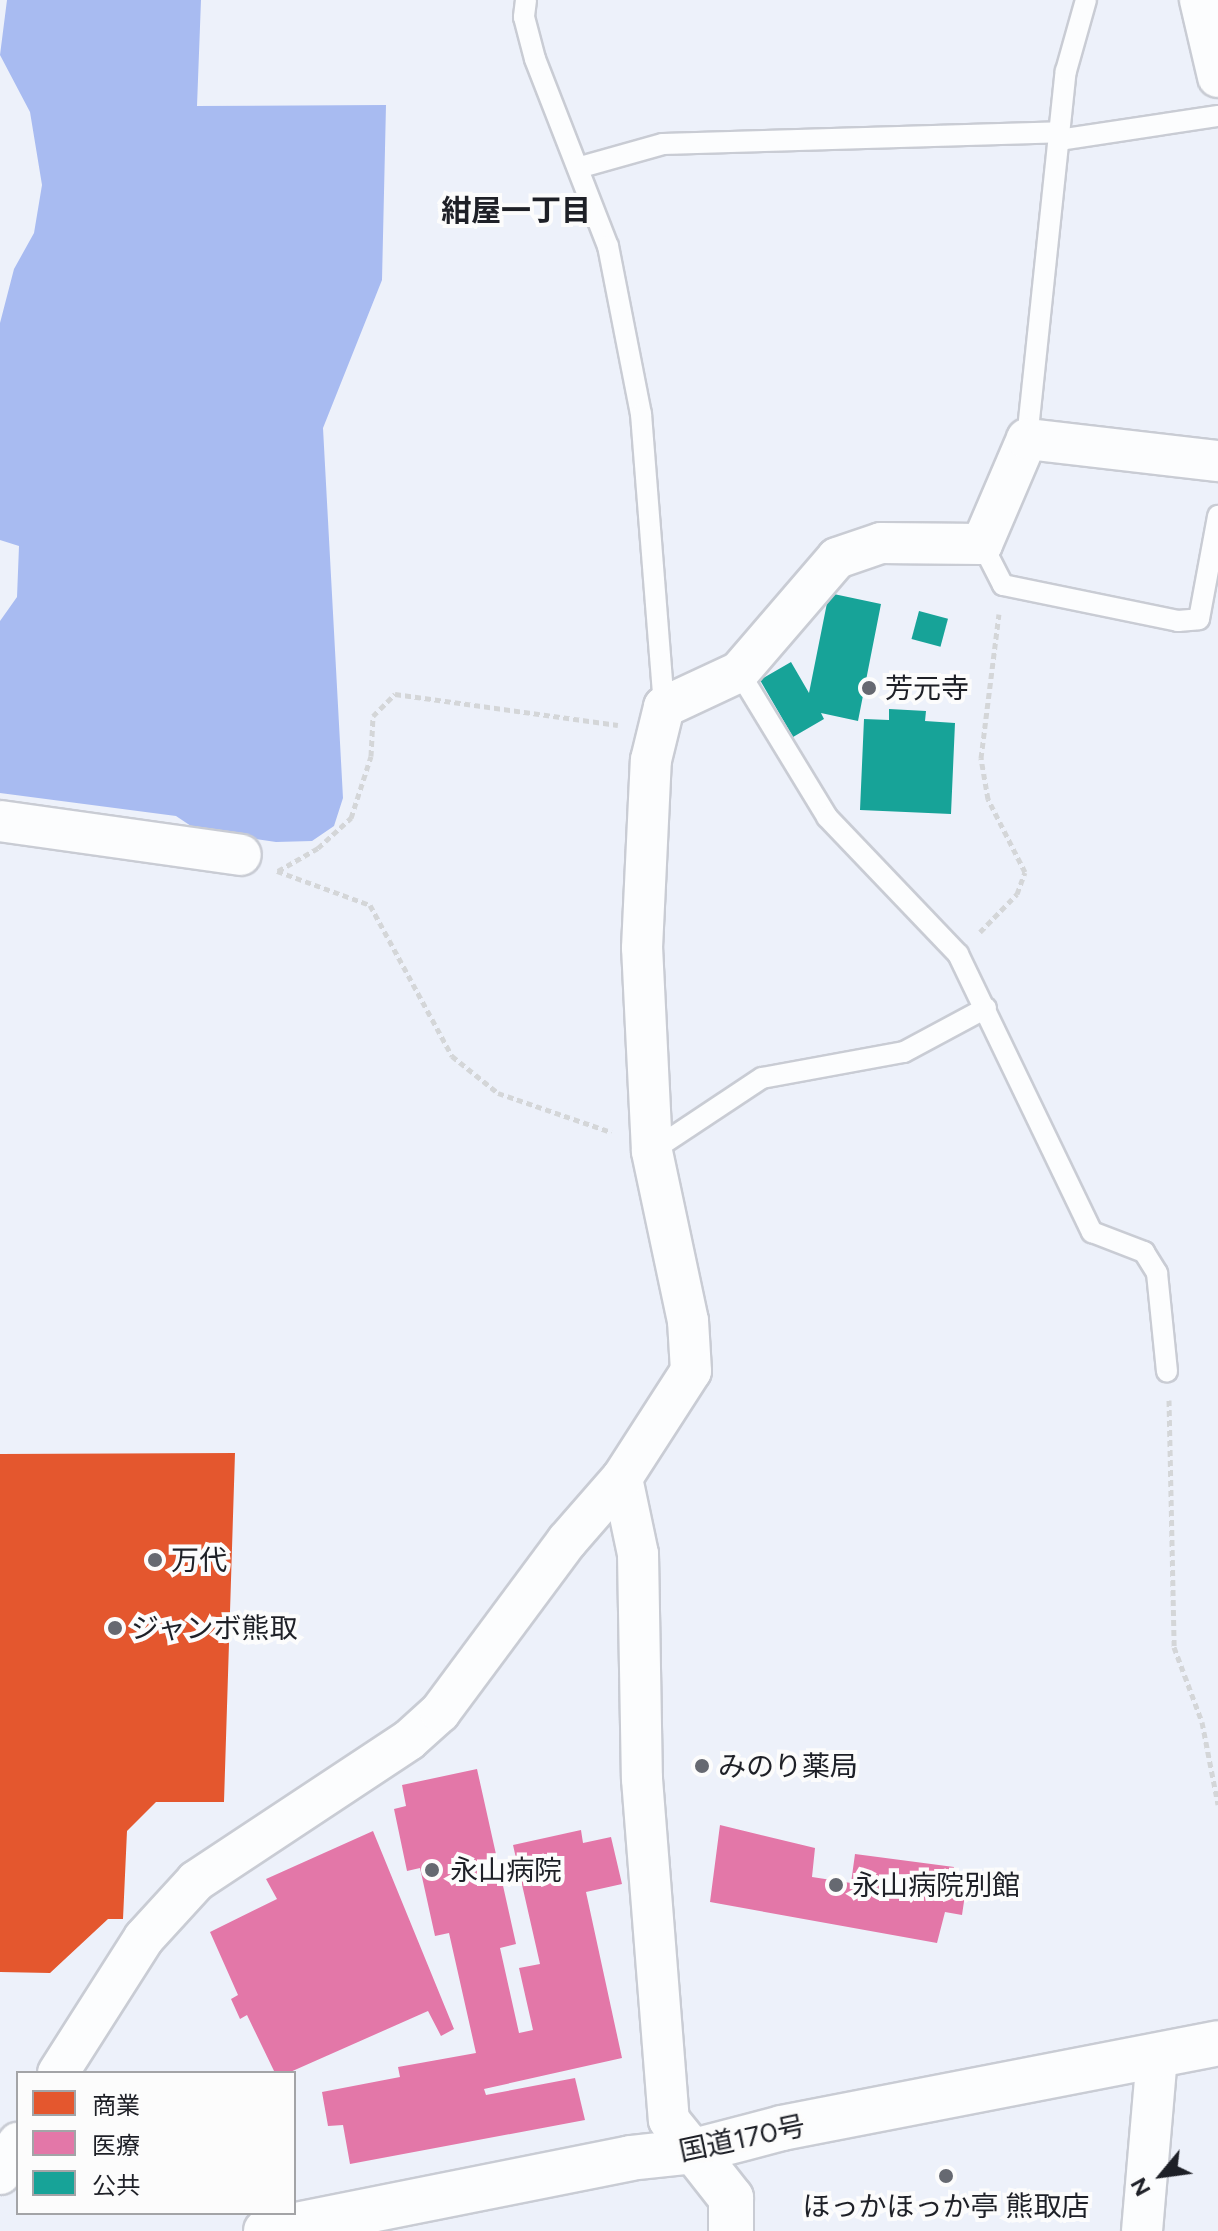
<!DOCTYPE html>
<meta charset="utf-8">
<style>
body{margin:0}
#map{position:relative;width:1218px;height:2231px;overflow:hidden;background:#edf1fa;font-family:Figtree,"Noto Sans JP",sans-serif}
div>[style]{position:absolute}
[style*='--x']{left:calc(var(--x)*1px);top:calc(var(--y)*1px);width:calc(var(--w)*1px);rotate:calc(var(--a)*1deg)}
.water>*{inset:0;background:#a8bbf1}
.shops>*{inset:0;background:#e4572e}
.health>*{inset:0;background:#e377a8}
.public>*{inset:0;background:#17a398;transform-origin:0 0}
.path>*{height:5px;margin-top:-2.5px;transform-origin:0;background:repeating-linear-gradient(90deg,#d4d6d8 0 6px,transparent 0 10px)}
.roads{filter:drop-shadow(2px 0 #c9ccd4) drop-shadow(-2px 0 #c9ccd4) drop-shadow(0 2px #c9ccd4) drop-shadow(0 -2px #c9ccd4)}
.lane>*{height:20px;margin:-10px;padding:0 10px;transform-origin:10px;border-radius:10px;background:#fcfdfe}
.street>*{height:40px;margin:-20px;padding:0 20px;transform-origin:20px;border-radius:20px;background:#fcfdfe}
.secondary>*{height:44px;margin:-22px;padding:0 22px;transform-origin:22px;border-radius:22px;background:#fcfdfe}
.highway>*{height:44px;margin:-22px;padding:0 22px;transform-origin:22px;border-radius:22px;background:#fcfdfe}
.dots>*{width:22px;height:22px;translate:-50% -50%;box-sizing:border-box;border:4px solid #fcfcfc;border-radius:50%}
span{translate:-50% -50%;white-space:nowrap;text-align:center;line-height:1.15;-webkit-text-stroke:8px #fcfcfc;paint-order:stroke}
.poi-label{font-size:28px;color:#1e2027}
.left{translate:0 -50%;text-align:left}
.street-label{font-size:28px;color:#1e2027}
.neighbourhood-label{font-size:30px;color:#1e2027;font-weight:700}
.legend{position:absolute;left:16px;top:2071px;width:280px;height:144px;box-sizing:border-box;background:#fcfcfc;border:2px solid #a3a4a7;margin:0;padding:10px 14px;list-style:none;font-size:24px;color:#1e2027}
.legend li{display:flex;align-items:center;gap:16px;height:40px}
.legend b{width:40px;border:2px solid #a3a4a7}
.north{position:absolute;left:1122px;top:2135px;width:80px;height:80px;-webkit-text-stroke:6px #fcfcfc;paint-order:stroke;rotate:241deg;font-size:22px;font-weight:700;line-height:32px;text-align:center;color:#1e2027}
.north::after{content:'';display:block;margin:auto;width:28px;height:36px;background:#1e2027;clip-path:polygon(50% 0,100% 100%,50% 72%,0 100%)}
</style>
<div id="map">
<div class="water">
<i style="clip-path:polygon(7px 0,201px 0,197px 106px,386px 105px,382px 280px,323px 428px,343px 798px,334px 826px,312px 841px,276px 842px,197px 830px,176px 816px,0 793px,0 621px,17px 597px,19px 546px,0 540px,0 323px,14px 269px,34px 233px,42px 185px,30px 112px,0 55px)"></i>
</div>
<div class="shops">
<i style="clip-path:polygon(235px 1453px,224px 1802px,156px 1802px,127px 1831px,123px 1919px,108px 1919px,50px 1973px,0 1972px,0 1454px)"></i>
</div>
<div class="health">
<i style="clip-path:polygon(477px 1769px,516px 1944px,500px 1948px,519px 2033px,533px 2030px,519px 1968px,540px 1964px,513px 1845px,581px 1830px,583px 1843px,611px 1837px,622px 1884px,586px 1892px,622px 2058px,484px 2089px,486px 2095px,575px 2078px,585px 2120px,350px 2164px,343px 2125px,328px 2126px,322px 2092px,400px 2077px,398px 2067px,476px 2053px,449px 1933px,435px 1936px,420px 1868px,407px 1871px,394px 1809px,406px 1806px,402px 1785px)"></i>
<i style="clip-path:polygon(720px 1825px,815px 1848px,812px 1877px,851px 1883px,855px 1854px,954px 1867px,953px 1883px,966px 1888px,962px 1915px,945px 1912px,937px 1943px,710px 1902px)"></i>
<i style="clip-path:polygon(373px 1831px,454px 2029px,441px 2036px,428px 2011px,288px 2073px,275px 2073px,247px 2015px,240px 2019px,231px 1999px,238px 1995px,210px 1932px,277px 1899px,266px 1879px)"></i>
</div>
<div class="public">
<i style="clip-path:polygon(829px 593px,881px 604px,858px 721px,821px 713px,824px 719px,793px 737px,760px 680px,791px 662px,809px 693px)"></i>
<i style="left:919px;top:611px;width:30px;height:29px;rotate:15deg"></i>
<i style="clip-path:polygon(889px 709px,926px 711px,925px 721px,955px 723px,951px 814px,860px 810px,864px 719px,889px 720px)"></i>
</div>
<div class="path">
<i style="--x:277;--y:871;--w:99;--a:20.1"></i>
<i style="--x:370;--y:905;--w:172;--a:61.5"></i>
<i style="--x:452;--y:1056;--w:59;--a:38.8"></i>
<i style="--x:498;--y:1093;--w:120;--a:19"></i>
<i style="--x:278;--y:871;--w:46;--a:-29.9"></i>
<i style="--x:318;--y:848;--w:45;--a:-42.3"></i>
<i style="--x:351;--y:818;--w:65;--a:-72.1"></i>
<i style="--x:371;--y:756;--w:40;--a:-87.1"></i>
<i style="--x:373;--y:716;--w:31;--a:-45"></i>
<i style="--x:395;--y:694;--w:225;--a:7.9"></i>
<i style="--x:980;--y:932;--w:53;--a:-45.8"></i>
<i style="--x:1017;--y:894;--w:23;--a:-70"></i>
<i style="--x:1025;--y:872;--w:82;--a:-116.9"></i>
<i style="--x:988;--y:799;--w:42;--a:-99.7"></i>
<i style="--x:981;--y:758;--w:145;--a:-82.9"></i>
<i style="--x:1169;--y:1400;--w:247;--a:88.8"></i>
<i style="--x:1174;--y:1647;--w:80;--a:69.5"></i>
<i style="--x:1202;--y:1722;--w:84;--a:79"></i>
</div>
<div class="roads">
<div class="lane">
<i style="--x:526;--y:0;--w:17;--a:97"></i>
<i style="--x:524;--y:17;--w:43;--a:75.3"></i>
<i style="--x:535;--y:59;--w:201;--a:68.7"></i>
<i style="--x:608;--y:246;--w:171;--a:78.9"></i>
<i style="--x:641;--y:414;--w:294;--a:85.5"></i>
<i style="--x:1059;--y:140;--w:161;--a:-8.6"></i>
<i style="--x:581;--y:167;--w:85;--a:-15.7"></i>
<i style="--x:663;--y:144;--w:397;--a:-1.7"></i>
<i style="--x:1027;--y:439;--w:370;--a:-84"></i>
<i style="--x:1066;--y:71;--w:74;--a:-74.3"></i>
<i style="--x:982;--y:544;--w:46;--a:62.9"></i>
<i style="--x:1003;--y:585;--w:179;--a:11.6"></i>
<i style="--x:1178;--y:621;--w:21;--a:-5"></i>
<i style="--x:1199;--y:619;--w:105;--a:-79.5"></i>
<i style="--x:739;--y:672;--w:170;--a:58.7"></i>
<i style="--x:827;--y:817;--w:190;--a:46.3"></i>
<i style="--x:958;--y:954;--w:309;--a:64.3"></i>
<i style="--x:1092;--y:1232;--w:56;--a:21"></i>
<i style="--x:1144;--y:1252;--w:25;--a:58"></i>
<i style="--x:1157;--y:1273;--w:99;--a:84.2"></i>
<i style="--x:652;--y:1151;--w:132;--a:-33.6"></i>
<i style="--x:762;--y:1078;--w:144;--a:-10.4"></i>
<i style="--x:904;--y:1052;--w:93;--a:-28.2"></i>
</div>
<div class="street">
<i style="--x:1200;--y:0;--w:79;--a:76.8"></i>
<i style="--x:0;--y:821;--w:243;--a:8"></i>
<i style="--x:622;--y:1478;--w:78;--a:78.1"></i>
<i style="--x:638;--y:1554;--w:225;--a:89"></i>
<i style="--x:642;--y:1779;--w:342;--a:85.5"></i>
<i style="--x:669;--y:2120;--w:40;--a:51"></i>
<i style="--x:58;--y:2073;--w:160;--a:-57.5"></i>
<i style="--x:144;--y:1938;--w:77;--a:-47.6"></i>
<i style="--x:196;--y:1881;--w:255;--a:-33.5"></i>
<i style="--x:409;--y:1740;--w:42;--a:-42.1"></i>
<i style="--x:440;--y:1712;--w:213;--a:-53.4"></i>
<i style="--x:567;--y:1541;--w:84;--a:-48.9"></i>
<i style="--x:622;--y:1478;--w:127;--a:-57.2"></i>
<i style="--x:691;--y:1371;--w:50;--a:-93.4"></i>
<i style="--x:688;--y:1321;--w:174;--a:-102"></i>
<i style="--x:652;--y:1151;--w:203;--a:-92.8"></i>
<i style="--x:642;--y:948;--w:188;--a:-87.3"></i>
<i style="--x:651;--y:760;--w:55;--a:-76.2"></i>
<i style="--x:664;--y:707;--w:83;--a:-25"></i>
<i style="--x:739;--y:672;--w:150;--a:-49.3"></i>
<i style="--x:837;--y:558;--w:46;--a:-18.8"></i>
<i style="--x:881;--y:543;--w:101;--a:0.6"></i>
<i style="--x:982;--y:544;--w:114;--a:-66.8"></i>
<i style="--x:1027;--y:439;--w:192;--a:6.6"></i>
<i style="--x:0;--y:2174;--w:36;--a:-60"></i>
<i style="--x:1142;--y:2231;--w:176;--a:-85.1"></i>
</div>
<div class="secondary">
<i style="--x:694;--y:2151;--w:60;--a:51.8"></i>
<i style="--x:731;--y:2198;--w:33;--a:90"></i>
</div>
<div class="highway">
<i style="--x:266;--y:2231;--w:371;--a:-11.3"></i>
<i style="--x:630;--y:2158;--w:64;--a:-6.2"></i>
<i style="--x:694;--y:2151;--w:91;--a:-14.6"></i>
<i style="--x:782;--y:2128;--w:444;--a:-11"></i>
</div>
</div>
<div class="dots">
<i style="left:869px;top:688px;background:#666971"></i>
<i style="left:155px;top:1560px;background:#666971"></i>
<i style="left:115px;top:1628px;background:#666971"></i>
<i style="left:702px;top:1766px;background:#666971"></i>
<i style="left:432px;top:1870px;background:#666971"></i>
<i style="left:836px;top:1885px;background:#666971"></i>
<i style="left:946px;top:2176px;background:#666971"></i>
</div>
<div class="poi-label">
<span class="left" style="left:885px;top:688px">芳元寺</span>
<span class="left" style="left:171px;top:1560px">万代</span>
<span class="left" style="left:131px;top:1628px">ジャンボ熊取</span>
<span class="left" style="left:718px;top:1766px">みのり薬局</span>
<span class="left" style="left:450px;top:1870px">永山病院</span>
<span class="left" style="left:852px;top:1885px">永山病院別館</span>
<span style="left:946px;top:2206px">ほっかほっか亭 熊取店</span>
</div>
<div class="street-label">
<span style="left:742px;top:2138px;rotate:-12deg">国道170号</span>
</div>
<div class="neighbourhood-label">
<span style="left:516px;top:211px">紺屋一丁目</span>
</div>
<ul class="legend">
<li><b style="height:22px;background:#e4572e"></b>商業</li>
<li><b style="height:22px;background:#e377a8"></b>医療</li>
<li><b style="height:22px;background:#17a398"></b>公共</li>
</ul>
<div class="north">N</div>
</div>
